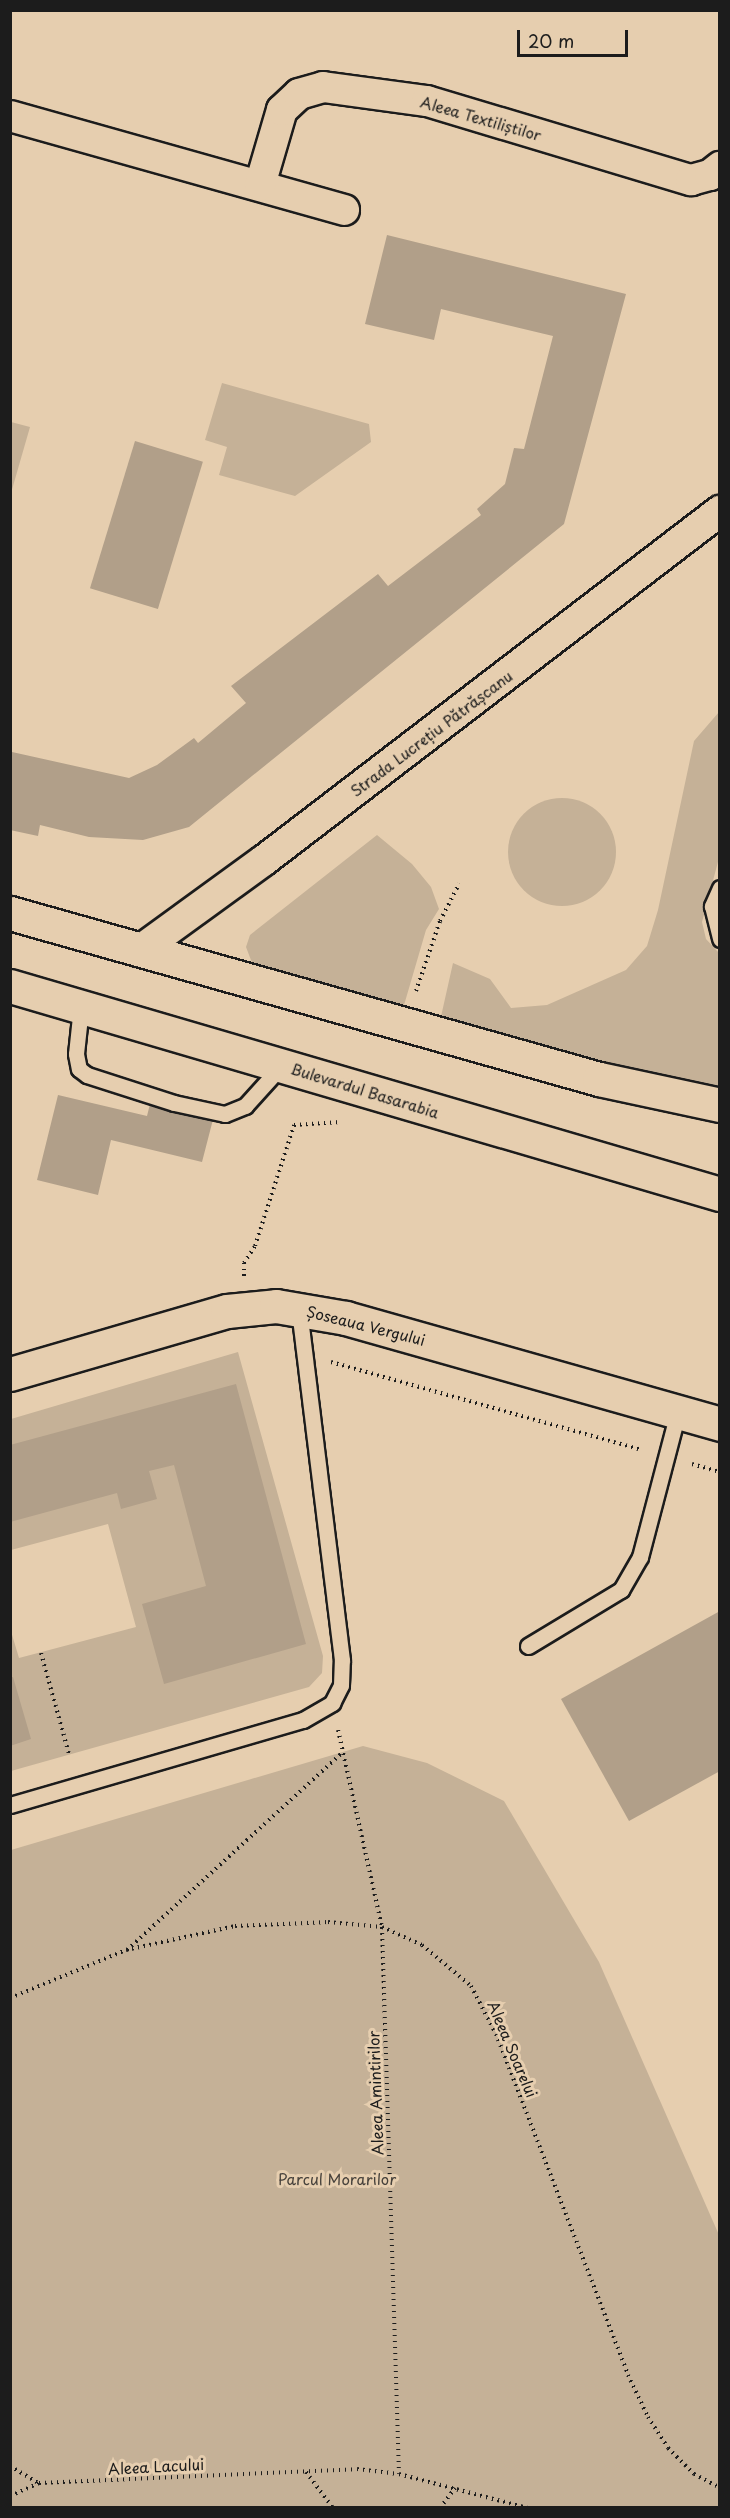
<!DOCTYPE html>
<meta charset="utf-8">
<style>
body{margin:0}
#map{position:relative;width:730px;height:2518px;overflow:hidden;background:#e6ceaf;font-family:"Playpen Sans",sans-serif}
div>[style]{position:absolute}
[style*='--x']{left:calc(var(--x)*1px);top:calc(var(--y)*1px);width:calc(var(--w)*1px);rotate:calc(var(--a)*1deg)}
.green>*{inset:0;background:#c5b197}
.round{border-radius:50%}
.building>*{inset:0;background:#b19f89;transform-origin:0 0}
.path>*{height:4px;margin-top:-2px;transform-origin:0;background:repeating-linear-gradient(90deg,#1c1c1c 0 1.5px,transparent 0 6px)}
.roads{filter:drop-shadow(2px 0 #1c1c1c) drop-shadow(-2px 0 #1c1c1c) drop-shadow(0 2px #1c1c1c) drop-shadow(0 -2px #1c1c1c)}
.service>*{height:15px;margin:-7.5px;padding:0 7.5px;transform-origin:7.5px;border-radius:7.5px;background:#e6ceaf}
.minor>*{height:30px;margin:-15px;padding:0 15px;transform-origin:15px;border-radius:15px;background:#e6ceaf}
.secondary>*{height:33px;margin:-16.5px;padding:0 16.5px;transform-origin:16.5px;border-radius:16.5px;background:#e6ceaf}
.primary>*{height:33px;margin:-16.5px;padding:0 16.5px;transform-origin:16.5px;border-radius:16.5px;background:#e6ceaf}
span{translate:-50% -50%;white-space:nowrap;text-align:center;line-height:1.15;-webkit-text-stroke:6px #e6ceaf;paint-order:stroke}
.street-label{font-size:15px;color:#1c1c1c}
.park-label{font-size:15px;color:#46413b}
.frame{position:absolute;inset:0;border:12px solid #1c1c1c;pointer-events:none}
.scale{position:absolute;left:517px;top:30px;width:111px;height:27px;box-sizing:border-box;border:3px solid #1c1c1c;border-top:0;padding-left:8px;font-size:18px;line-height:21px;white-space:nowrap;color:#1c1c1c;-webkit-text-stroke:4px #e6ceaf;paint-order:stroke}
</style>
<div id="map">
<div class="green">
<i style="clip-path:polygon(222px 383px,369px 424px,371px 442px,295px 496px,219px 475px,227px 447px,205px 440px)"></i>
<i style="clip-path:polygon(11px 422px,30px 427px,11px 493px,10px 422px)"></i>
<i style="clip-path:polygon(719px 712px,719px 858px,702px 922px,706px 939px,719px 953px,719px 1096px,440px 1021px,453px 963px,490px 979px,511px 1008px,547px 1005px,626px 970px,647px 946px,658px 910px,694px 741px)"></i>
<i class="round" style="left:508px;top:798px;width:108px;height:108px"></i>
<i style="clip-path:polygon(377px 835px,412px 864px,431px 887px,439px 909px,426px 930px,402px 1012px,254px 968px,246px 947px,250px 935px)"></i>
<i style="clip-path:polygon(238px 1352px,323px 1656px,322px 1673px,309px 1687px,11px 1771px,10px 1628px,19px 1658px,136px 1627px,108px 1524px,11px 1550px,11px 1419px)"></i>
<i style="clip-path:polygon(363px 1746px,427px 1763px,504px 1801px,599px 1962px,719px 2235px,719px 2507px,11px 2507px,11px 1850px)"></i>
</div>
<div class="building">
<i style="clip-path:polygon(387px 235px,626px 294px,564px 524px,189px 827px,143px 840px,89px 837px,40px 825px,38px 836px,10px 830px,12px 752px,129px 778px,157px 765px,194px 738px,198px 743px,246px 703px,231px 686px,378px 574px,388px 586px,481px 515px,477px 509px,505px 484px,514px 448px,524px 449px,553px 336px,441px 309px,434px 340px,365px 324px)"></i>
<i style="left:135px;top:441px;width:71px;height:154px;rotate:17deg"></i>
<i style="clip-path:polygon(154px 1088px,217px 1104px,202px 1162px,111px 1140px,98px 1195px,37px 1180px,58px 1095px,147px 1116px)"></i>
<i style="clip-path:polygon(236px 1384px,306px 1644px,164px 1684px,142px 1604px,206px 1586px,174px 1465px,149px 1471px,157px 1499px,121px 1509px,117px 1493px,10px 1522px,10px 1445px)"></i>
<i style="clip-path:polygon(720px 1611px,720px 1771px,629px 1821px,561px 1699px)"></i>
<i style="clip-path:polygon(13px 1677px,31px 1739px,10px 1746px,10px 1678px)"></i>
</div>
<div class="path">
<i style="--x:416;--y:991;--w:74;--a:-71.1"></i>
<i style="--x:440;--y:921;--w:42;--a:-62.8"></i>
<i style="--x:244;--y:1276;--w:13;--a:-90"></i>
<i style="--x:244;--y:1263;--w:20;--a:-57"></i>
<i style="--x:255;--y:1246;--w:127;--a:-72.1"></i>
<i style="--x:294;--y:1125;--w:46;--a:-3.7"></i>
<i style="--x:331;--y:1362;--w:322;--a:15.8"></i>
<i style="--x:692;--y:1464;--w:29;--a:16"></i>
<i style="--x:41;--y:1653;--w:105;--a:74.5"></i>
<i style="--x:338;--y:1730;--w:202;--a:77.4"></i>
<i style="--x:382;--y:1927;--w:547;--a:88.22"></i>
<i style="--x:127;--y:1950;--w:293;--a:-42.5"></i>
<i style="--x:10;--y:1998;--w:126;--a:-22.5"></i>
<i style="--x:126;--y:1950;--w:112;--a:-12.4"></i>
<i style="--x:235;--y:1926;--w:93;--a:-2.5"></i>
<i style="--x:328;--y:1922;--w:54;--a:5.3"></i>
<i style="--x:382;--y:1927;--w:44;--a:24.2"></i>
<i style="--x:422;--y:1945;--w:64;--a:39.9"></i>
<i style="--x:471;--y:1986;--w:54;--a:62.5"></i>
<i style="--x:496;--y:2034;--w:366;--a:68.8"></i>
<i style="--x:628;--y:2375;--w:47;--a:64.5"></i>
<i style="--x:648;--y:2417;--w:37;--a:57"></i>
<i style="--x:668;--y:2448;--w:37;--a:45"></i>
<i style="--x:694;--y:2474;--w:30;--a:28"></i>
<i style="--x:10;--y:2466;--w:33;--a:31"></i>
<i style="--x:306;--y:2472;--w:45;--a:53.1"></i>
<i style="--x:10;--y:2496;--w:32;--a:-24"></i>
<i style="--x:39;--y:2483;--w:318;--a:-2.5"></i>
<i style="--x:357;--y:2469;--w:42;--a:6.8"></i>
<i style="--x:399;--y:2474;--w:133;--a:14.8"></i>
<i style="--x:440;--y:2508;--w:25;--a:-53"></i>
</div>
<div class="roads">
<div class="service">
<i style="--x:720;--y:888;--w:20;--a:114"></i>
<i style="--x:712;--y:906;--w:34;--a:76"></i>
<i style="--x:81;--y:1007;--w:47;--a:96.1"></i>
<i style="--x:76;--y:1054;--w:15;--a:79"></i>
<i style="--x:79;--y:1069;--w:10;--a:37"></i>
<i style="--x:87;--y:1075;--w:91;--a:17.8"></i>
<i style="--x:174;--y:1103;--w:52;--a:12.2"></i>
<i style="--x:225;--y:1114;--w:22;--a:-22"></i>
<i style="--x:245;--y:1106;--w:55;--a:-47.9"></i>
<i style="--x:528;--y:1646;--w:109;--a:-31.1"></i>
<i style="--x:621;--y:1590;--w:38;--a:-60"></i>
<i style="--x:640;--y:1557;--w:150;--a:-75.3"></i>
<i style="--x:10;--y:1805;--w:305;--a:-16.2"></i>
<i style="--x:303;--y:1720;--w:34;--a:-30"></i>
<i style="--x:332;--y:1703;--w:20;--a:-63"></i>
<i style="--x:341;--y:1685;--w:25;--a:-88"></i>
<i style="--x:342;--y:1660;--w:355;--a:-97"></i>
</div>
<div class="minor">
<i style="--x:10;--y:116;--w:347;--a:15.7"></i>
<i style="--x:260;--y:185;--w:78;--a:-73.7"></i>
<i style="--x:282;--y:110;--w:23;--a:-43"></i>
<i style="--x:299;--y:94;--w:25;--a:-16"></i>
<i style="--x:323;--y:87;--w:105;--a:7.7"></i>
<i style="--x:427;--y:101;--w:276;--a:16.7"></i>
<i style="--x:691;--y:180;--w:20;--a:-15"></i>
<i style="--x:710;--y:175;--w:13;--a:-39"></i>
<i style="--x:139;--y:951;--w:153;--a:-36"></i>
<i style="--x:263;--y:861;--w:576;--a:-37.45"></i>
</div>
<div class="secondary">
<i style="--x:10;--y:913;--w:612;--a:15.74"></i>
<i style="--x:599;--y:1079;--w:124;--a:12.1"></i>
<i style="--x:10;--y:986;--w:740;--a:16.33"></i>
</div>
<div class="primary">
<i style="--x:10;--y:1374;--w:226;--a:-16.2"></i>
<i style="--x:227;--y:1311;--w:49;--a:-5.8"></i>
<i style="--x:276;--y:1306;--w:71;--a:9.7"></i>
<i style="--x:346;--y:1318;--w:389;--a:15.8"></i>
</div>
</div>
<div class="street-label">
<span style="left:481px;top:118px;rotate:16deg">Aleea Textiliștilor</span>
<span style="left:431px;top:733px;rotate:-37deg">Strada Lucrețiu Pătrășcanu</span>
<span style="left:365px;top:1090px;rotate:17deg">Bulevardul Basarabia</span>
<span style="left:366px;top:1325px;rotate:14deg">Șoseaua Vergului</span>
<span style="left:513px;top:2049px;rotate:67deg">Aleea Soarelui</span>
<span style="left:375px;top:2093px;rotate:-92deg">Aleea Amintirilor</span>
<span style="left:156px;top:2466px;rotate:-3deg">Aleea Lacului</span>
</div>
<div class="park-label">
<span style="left:337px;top:2179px">Parcul Morarilor</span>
</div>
<div class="frame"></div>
<div class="scale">20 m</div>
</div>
